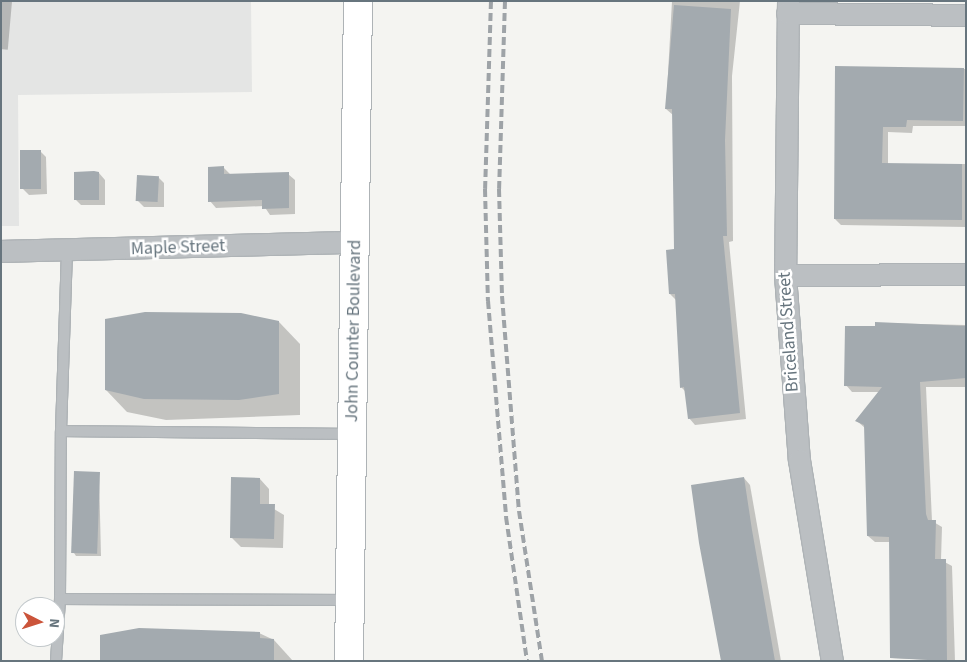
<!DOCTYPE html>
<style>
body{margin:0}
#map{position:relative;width:967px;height:662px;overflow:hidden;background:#f4f4f1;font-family:"Source Sans 3",sans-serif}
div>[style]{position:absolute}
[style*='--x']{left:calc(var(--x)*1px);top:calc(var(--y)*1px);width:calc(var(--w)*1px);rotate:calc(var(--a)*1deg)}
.built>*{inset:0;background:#e4e5e4}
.shadow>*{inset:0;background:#0003;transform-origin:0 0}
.building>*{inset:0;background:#a3aaaf;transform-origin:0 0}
.roads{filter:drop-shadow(1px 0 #aeb3b6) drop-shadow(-1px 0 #aeb3b6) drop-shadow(0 1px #aeb3b6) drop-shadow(0 -1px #aeb3b6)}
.service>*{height:10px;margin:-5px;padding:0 5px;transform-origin:5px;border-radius:5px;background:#bbbfc2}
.minor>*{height:21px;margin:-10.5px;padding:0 10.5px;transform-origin:10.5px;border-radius:10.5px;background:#bbbfc2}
.secondary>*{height:28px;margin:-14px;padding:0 14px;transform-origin:14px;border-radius:14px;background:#fff}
.rail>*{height:4px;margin-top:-2px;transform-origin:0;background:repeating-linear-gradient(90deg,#9ea3a7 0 8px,transparent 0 12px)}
span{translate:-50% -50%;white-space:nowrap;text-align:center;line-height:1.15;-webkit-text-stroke:5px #fff;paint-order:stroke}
.street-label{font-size:18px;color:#67757e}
.frame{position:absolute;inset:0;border:2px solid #67757e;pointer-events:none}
.north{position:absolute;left:15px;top:597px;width:50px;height:50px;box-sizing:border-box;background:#fff;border:1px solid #c2c8cb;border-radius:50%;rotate:95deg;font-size:14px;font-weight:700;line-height:20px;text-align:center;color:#67757e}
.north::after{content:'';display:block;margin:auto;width:18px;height:22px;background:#cb543a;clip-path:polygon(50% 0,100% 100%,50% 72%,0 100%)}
</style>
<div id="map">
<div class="built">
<i style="clip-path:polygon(1px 1px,251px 1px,252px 92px,18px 95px,19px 226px,1px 226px)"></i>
</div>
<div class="shadow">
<i style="left:1px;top:1px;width:11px;height:48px;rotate:5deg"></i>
<i style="clip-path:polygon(672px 1px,740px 1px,732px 76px,733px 241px,729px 242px,746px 419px,695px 425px,689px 418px,686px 392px,681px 387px,677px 301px,670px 294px,675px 250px,673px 115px,666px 109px)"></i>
<i style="clip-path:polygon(836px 67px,966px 69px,966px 126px,913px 126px,912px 133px,888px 132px,888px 164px,966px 164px,966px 227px,841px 225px,835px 219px)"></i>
<i style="clip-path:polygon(40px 151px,46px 157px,47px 194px,29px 195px,23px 189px)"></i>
<i style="clip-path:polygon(224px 168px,230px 174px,288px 174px,295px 180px,295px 214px,270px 215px,264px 206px,216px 208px,210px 201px)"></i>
<i style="clip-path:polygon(99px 173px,105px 180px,105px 205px,81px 205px,75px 199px)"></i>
<i style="clip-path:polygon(158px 177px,164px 183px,164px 207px,144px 207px,138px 201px)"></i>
<i style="clip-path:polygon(279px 322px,300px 344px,300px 415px,166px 420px,127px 412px,106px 390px)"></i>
<i style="clip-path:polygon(877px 323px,966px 325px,966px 387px,926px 387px,932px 521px,942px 527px,941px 560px,952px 566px,955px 661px,892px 658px,891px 542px,875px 542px,868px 536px,865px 428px,857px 421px,879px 392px,852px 392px,846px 385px)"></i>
<i style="clip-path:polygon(99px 473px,101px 556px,76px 556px,74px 553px)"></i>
<i style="clip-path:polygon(744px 478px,750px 485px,781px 661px,723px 661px)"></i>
<i style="clip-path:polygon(260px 479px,269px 489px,269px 506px,284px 515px,283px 548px,241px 547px,232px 538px)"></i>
<i style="clip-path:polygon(139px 629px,259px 633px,274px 640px,293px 661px,101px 661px)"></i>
</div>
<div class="building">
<i style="clip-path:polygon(674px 5px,731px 9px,725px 140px,727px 236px,723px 236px,740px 413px,688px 419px,684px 387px,680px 388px,675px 294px,669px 294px,666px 250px,674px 249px,672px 109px,665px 109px)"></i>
<i style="clip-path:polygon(835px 66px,964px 68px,963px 121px,907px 120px,906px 127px,883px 127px,882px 163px,962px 164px,962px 220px,834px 219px)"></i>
<i style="left:20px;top:150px;width:21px;height:39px"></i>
<i style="clip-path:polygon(224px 166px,224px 174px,289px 172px,289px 208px,262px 209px,262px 200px,208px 202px,208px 167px)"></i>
<i style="clip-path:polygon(94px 171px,99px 172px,99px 200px,74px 200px,74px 172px)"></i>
<i style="left:137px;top:175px;width:22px;height:26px;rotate:3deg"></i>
<i style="clip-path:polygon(145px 312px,241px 313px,279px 321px,279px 394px,239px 400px,144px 399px,105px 390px,105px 319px)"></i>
<i style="clip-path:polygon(875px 322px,966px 326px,966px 378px,920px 382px,926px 514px,928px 520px,936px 520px,935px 559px,946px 559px,947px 661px,890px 658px,889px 537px,867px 536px,864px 425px,855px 421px,882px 387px,844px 386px,845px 326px,875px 326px)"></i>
<i style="left:74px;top:471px;width:26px;height:82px;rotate:2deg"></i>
<i style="clip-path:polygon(231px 477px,260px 478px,260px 504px,275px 504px,274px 539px,230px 538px)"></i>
<i style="clip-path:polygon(744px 477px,752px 530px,775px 661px,721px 661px,699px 543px,691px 485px)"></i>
<i style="clip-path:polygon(139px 628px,260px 632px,260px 638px,274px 639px,274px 661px,100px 661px,100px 635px)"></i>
</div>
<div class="roads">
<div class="service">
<i style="--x:61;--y:431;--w:179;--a:-88.1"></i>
<i style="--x:60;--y:599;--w:168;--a:-89.7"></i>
<i style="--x:61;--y:431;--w:290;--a:0.6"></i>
<i style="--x:56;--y:661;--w:62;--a:-86.3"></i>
<i style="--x:60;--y:599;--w:289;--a:0.2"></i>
</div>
<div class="minor">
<i style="--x:788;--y:1;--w:274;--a:90.6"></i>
<i style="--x:785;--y:275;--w:186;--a:85.7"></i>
<i style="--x:799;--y:460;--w:204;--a:80.7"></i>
<i style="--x:787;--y:13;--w:179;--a:0.6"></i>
<i style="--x:1;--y:251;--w:354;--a:-1.5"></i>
<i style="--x:785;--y:275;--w:181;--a:-0.3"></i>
</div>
<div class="secondary">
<i style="--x:349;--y:661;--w:660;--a:-89.22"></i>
</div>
</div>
<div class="rail">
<i style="--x:491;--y:1;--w:188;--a:91.8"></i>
<i style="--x:485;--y:189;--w:112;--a:88.5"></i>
<i style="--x:488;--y:301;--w:217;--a:85.2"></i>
<i style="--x:506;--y:517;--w:146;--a:81.7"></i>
<i style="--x:505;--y:1;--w:188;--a:91.8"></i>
<i style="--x:499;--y:189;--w:107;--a:88.4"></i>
<i style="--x:502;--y:296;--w:216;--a:85.5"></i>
<i style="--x:519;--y:511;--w:152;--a:81.3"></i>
</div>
<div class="street-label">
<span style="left:178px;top:248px;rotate:-2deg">Maple Street</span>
<span style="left:354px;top:331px;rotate:-89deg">John Counter Boulevard</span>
<span style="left:789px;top:332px;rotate:-94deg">Briceland Street</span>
</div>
<div class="frame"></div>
<div class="north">N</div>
</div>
